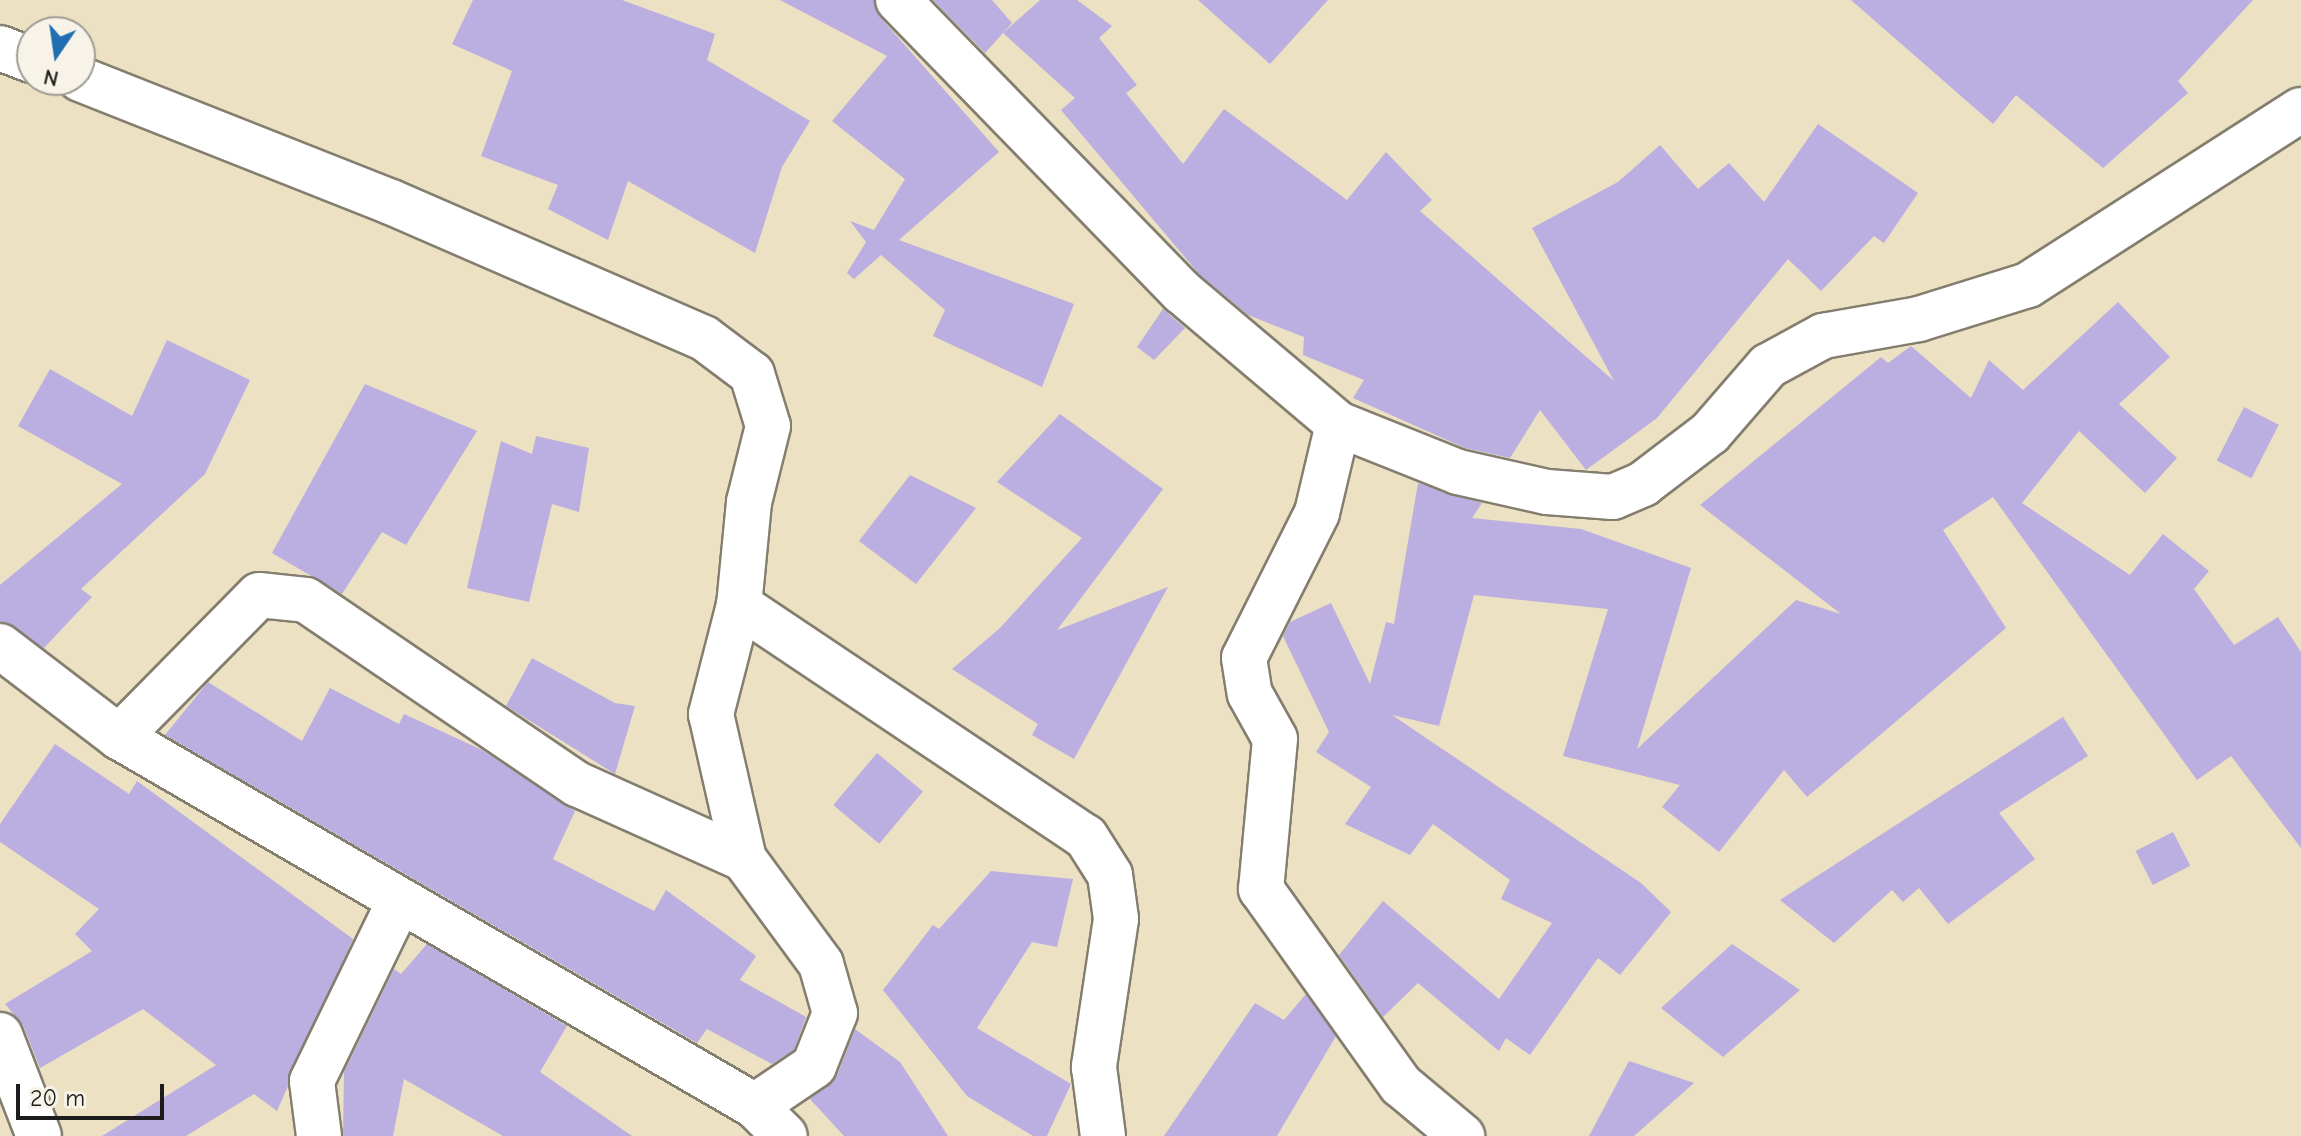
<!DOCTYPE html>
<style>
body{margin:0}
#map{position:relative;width:2301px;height:1136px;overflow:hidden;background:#ece1c2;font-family:"Comic Neue",sans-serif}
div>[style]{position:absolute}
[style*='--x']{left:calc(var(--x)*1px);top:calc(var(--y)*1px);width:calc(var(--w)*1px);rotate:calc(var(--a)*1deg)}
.building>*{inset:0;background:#bbaee0;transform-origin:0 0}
.roads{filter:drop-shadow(2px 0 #847e6f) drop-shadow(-2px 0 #847e6f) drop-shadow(0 2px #847e6f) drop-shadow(0 -2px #847e6f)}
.minor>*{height:44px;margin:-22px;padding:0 22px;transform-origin:22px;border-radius:22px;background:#fff}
span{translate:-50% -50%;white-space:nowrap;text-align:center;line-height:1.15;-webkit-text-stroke:8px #f7f3e8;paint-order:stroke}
.north{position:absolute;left:16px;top:16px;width:80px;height:80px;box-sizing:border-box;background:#f7f3e8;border:2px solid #9f9d96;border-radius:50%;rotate:193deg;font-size:22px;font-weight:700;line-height:32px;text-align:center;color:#1c1c1c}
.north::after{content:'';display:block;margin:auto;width:28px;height:36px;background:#1f6fb2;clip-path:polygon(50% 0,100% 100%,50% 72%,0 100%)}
.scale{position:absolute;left:16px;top:1084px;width:148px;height:36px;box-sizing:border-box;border:4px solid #1c1c1c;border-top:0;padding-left:10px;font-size:24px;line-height:28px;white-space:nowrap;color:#1c1c1c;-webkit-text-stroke:6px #f7f3e8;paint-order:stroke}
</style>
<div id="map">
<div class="building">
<i style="clip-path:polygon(473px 0,622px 0,715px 34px,707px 60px,810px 121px,782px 167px,755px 253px,628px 181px,608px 240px,548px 209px,558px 185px,481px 156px,512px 71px,452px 44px)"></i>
<i style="clip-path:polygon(780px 0,874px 0,880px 17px,999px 152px,899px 240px,1074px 304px,1042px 387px,933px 336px,945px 310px,881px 255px,854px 279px,847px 273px,866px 242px,850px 221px,874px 230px,905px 179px,832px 121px,887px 56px)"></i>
<i style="clip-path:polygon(933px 0,992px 0,1012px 23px,985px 53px)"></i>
<i style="clip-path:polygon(1040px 0,1077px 0,1112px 26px,1099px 38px,1137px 85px,1126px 93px,1183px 164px,1224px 109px,1347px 200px,1386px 152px,1432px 200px,1420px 211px,1614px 381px,1532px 228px,1618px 182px,1660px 145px,1698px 189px,1729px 163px,1764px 202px,1818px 124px,1918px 193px,1884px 243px,1874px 236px,1821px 291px,1788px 259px,1657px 418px,1586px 470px,1540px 410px,1510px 458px,1465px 448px,1353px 398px,1364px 380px,1303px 355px,1304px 337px,1248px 315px,1199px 274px,1061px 110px,1075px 98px,1003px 33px)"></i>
<i style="clip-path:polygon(1198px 0,1328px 0,1270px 64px)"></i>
<i style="clip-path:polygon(1851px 0,2253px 0,2178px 81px,2188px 93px,2103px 168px,2016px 95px,1993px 124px)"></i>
<i style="clip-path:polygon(2118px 302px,2170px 357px,2119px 404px,2177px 458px,2145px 493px,2079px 431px,2022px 503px,2130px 575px,2163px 534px,2209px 571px,2194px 589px,2234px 645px,2278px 617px,2301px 652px,2301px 848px,2231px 756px,2197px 780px,1993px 497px,1943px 530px,2006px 628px,1807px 797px,1784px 770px,1719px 852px,1662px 807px,1680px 785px,1563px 756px,1608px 609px,1474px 595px,1439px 726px,1392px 715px,1641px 883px,1671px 912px,1620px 975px,1598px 958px,1530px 1055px,1506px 1038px,1499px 1051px,1418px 983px,1383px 1017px,1339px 955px,1383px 901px,1499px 999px,1552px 923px,1501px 899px,1510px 880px,1433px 824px,1410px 855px,1345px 824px,1371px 787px,1316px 752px,1329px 732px,1283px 636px,1290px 622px,1331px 603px,1370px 684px,1386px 622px,1394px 624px,1418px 483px,1482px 503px,1472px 518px,1581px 529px,1691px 568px,1637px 749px,1796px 600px,1841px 614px,1700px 505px,1881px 357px,1888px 363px,1911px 346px,1971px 398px,1989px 360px,2023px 390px)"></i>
<i style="clip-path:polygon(1163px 309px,1185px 328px,1154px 360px,1137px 347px)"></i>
<i style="clip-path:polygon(167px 340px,250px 380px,205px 474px,81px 589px,92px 597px,44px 648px,0 622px,0 585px,122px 484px,18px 426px,50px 369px,132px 416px)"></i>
<i style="clip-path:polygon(365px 384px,477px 431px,406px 545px,382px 532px,342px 594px,272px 553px)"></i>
<i style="left:2244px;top:407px;width:39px;height:60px;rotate:27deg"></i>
<i style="clip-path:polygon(1060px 414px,1163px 489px,1057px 630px,1168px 587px,1074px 759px,1032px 735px,1038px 724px,952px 669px,1000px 628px,1082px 538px,997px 482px)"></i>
<i style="clip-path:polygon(536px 436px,589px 448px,579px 512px,552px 504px,529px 602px,467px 588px,501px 441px,532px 454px)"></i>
<i style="clip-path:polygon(910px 475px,976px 508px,916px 584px,859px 541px)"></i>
<i style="clip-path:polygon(532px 658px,615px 703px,635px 706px,615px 774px,506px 706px)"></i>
<i style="clip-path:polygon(208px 682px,302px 741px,330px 688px,399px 724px,404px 714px,482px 750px,575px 811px,553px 859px,654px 911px,666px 890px,756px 956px,740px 980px,806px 1017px,794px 1050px,772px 1064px,707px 1029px,697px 1043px,165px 735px)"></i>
<i style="clip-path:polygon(2063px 717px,2088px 756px,1999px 813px,2035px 859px,1948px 924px,1919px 888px,1903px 902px,1892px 890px,1834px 943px,1780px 900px)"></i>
<i style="clip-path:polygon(55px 744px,129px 794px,137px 781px,353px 939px,277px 1111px,254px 1094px,186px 1136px,102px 1136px,216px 1065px,143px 1009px,40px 1068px,23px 1025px,5px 1004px,92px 951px,75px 934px,99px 909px,0 842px,0 824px)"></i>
<i style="left:877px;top:753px;width:60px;height:68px;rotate:40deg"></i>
<i style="left:2173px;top:832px;width:38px;height:42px;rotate:63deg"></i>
<i style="clip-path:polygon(991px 871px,1073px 879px,1057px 947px,1032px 942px,977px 1028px,1071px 1084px,1047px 1136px,1033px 1136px,967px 1096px,883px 990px,933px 925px,939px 929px)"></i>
<i style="clip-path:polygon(427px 944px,567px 1026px,540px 1072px,632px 1136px,503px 1136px,404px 1079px,393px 1136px,343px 1136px,344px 1072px,394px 969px,401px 974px)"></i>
<i style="clip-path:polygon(1732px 944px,1800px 990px,1723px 1057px,1661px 1008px)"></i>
<i style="clip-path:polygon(1306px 994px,1336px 1036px,1277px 1136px,1164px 1136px,1255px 1003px,1284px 1020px)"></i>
<i style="clip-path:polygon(855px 1029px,900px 1062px,948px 1136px,844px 1136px,810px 1099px,837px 1076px)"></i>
<i style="clip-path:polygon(1629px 1061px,1694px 1083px,1634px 1136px,1589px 1136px)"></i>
</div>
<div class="roads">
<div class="minor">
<i style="--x:898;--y:0;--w:407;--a:45.8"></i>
<i style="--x:1182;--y:292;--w:204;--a:40.2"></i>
<i style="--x:1338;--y:424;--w:129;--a:21.8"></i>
<i style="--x:1458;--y:472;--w:91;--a:12.7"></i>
<i style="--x:1547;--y:492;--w:66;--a:4.3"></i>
<i style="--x:1613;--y:497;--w:33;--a:-23"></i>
<i style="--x:1643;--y:484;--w:84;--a:-37.3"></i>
<i style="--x:1710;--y:433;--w:89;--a:-49.1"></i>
<i style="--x:1768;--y:366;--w:63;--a:-28.6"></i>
<i style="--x:1823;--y:336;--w:97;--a:-10"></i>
<i style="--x:1919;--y:319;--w:114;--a:-17.3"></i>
<i style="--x:2028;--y:285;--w:324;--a:-32.7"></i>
<i style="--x:0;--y:48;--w:34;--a:21"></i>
<i style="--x:80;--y:79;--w:334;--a:21.6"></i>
<i style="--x:391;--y:202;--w:341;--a:23.5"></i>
<i style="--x:704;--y:338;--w:60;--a:36.9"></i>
<i style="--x:752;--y:374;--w:54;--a:72.9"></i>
<i style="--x:768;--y:426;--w:78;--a:104"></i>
<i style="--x:749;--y:502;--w:103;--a:95.5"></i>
<i style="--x:739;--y:605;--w:113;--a:104.4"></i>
<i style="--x:711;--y:714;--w:149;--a:77.2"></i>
<i style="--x:744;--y:859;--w:130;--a:53.7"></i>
<i style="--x:821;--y:964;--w:51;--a:74.1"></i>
<i style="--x:835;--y:1013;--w:57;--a:111.6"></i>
<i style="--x:814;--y:1066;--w:71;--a:145.9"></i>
<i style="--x:1338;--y:424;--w:91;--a:103.3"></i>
<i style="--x:1317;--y:513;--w:162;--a:116.7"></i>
<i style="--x:1244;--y:658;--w:36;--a:81"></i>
<i style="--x:1250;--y:694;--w:51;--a:60.9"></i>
<i style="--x:1275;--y:739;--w:151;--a:95.3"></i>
<i style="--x:1261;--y:889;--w:241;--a:54.5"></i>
<i style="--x:1401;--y:1085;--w:80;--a:39.9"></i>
<i style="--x:739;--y:605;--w:417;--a:33.8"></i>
<i style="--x:1086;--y:837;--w:45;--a:57.7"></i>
<i style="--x:1110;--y:875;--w:44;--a:82.2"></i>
<i style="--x:1116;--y:919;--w:150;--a:98.5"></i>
<i style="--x:1094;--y:1067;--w:70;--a:82.6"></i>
<i style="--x:0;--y:646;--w:150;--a:37.4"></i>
<i style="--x:119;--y:737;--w:735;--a:30.12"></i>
<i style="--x:755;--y:1106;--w:42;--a:45"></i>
<i style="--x:119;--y:737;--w:199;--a:-45.4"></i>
<i style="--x:259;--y:595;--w:47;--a:6.1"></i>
<i style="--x:306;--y:600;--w:328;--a:34.2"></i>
<i style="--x:577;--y:784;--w:183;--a:24.2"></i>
<i style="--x:0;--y:1035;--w:108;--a:68.9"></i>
<i style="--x:319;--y:1136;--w:55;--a:-97.3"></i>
<i style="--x:312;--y:1081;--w:199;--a:-64.1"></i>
</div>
</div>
<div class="north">N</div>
<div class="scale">20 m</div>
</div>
